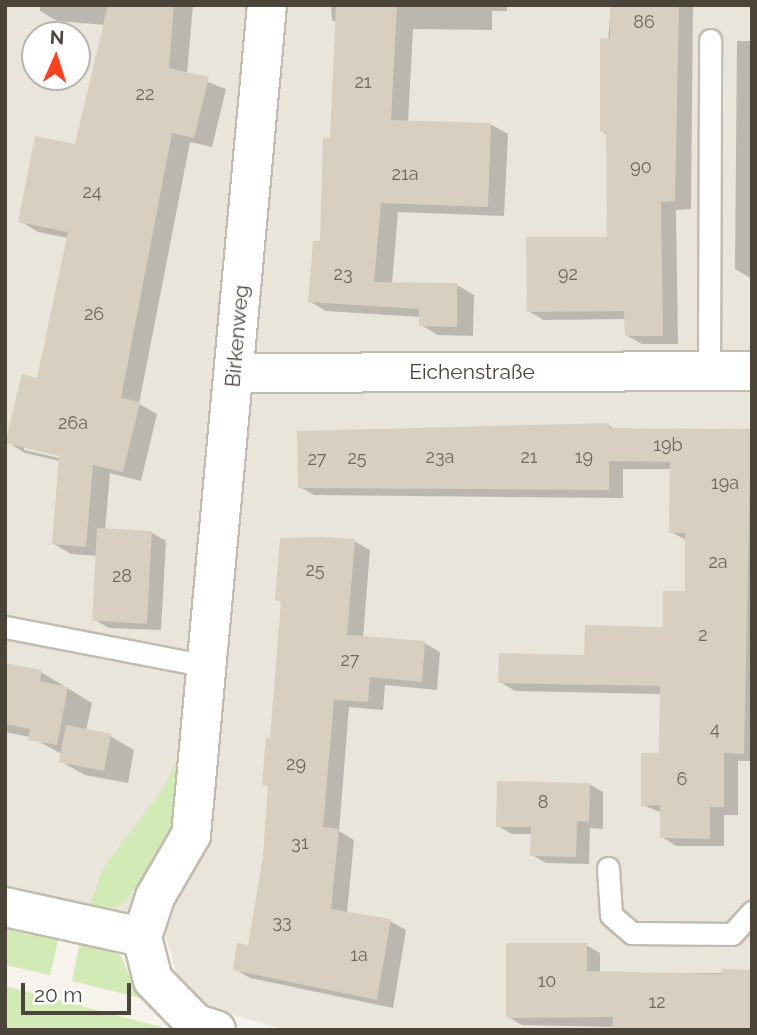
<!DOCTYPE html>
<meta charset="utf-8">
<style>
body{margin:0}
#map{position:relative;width:757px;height:1035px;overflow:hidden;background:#f6f3ec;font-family:Raleway,sans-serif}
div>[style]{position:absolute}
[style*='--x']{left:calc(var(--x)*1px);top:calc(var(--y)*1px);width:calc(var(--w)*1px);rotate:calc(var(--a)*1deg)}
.residential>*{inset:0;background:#eae5da}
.green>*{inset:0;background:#d2eab5}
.shadow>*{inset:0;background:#0003}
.building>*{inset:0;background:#d8cfc1;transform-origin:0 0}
.roads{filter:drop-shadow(2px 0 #c2bbae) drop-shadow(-2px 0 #c2bbae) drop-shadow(0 2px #c2bbae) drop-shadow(0 -2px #c2bbae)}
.lane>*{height:21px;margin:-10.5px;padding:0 10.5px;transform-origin:10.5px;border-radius:10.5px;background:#fff}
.street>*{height:38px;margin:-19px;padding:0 19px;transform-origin:19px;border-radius:19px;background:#fff}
span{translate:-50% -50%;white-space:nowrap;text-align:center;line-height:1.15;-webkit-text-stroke:5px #fff;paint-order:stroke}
.number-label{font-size:18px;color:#6e675b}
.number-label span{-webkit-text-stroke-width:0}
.street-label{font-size:21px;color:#4b4439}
.frame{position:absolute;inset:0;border:7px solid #4b4439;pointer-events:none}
.north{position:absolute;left:21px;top:21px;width:70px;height:70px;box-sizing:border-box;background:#fff;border:2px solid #b7b4b0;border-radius:50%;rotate:3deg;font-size:19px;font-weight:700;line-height:28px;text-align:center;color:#4b4439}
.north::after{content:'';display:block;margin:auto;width:24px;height:32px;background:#fc3f1d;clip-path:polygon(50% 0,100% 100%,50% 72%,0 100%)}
.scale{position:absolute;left:21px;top:983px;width:110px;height:32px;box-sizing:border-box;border:4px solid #4b4439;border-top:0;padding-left:9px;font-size:21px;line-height:24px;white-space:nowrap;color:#4b4439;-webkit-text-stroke:5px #fff;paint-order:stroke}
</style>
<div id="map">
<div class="residential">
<i style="clip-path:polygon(evenodd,5px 5px,752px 5px,752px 1030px,287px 1030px,208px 1008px,178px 978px,164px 930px,5px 894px,5px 5px,35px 35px,77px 35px,77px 77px,35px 77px,35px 35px)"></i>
</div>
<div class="green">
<i style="clip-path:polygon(184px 745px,176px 822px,166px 848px,122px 905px,106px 911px,88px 909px,104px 867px,163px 789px)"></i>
<i style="clip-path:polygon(5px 925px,59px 937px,50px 975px,5px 965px)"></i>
<i style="clip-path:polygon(80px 941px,106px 946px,121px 956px,140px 998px,72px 981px)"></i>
<i style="clip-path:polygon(5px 986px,172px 1030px,5px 1030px)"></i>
</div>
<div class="shadow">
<i style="clip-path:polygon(evenodd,40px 5px,193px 5px,187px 74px,226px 89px,212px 147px,190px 142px,139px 404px,157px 414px,141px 481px,110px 473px,105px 531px,152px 533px,166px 541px,161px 630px,109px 628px,95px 620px,98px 556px,71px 554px,54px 544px,60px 461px,25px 453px,7px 442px,38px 380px,68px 238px,38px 232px,20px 221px,76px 146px,105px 25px,57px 21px,40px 11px,40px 5px,24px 446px,68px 457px,67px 460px,24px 450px,24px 446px)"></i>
<i style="clip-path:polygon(331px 5px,507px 5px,507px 11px,492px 11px,492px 30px,413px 29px,408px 122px,490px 124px,508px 134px,504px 216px,398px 212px,392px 284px,457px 285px,474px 295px,473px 336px,438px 335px,421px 325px,421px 317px,326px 311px,309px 301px,321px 243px,332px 140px,337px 23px,332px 20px)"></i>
<i style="clip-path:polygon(611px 5px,693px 5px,691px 209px,676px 210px,678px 344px,642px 344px,626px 335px,626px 319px,544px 320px,528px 311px,609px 238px,608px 135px,601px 131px)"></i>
<i style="clip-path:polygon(737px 41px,752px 41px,752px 279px,735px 269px)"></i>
<i style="clip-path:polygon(608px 425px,617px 430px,752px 431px,752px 761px,738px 761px,738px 815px,724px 815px,724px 846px,676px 846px,662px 837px,662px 813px,643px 805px,661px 755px,661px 694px,515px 691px,500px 682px,665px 629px,687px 592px,686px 540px,671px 532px,672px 469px,623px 469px,623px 498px,314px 495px,300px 487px)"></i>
<i style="clip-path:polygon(354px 541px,370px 550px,363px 638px,424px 643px,440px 652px,437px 690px,385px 685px,383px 710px,349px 707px,339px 831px,354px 840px,347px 913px,390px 921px,406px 930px,393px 1008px,250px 978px,235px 969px,249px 947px,265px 857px,269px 787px,263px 784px,272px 740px,283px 603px,277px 599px)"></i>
<i style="clip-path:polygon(5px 665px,41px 672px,92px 703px,86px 731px,110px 736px,134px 750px,128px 783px,85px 775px,60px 761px,62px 754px,30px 737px,5px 732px)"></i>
<i style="clip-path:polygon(589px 784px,603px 792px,603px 829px,590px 828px,589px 864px,546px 863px,532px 855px,532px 834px,512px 834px,498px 826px)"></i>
<i style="clip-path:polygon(586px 945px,600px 953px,600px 973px,752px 973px,752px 1030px,522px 1025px,508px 1017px)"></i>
</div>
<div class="building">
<i style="clip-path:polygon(108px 5px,174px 5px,169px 68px,209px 77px,194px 138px,172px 133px,121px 398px,140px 402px,123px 472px,93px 465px,86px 547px,52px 544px,59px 456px,5px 443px,22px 374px,37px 378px,68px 232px,18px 222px,35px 136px,75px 144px)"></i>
<i style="clip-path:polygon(336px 5px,397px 5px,391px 120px,491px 123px,488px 207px,381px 203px,374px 282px,457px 283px,457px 327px,419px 326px,419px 309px,308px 302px,313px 241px,320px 241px,323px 138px,330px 138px)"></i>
<i style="clip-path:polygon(610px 5px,679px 5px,675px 201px,661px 202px,663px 336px,625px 336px,624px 311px,527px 312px,526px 237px,607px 237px,606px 132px,600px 132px,600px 38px,610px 38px)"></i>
<i style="clip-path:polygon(609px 423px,609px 428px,751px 429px,744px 754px,724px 753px,724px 807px,710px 807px,710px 839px,660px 838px,660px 805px,641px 806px,641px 753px,659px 753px,660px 686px,498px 683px,499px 653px,584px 655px,585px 625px,663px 627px,663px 591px,685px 591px,685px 533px,669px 533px,670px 462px,609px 461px,609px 490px,298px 488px,297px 431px)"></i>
<i style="left:97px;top:528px;width:55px;height:93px;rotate:3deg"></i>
<i style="clip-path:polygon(322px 537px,355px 539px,347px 635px,425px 641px,422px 682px,370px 677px,368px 702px,334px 700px,323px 827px,339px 829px,331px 909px,391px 919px,377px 1000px,233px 970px,237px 943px,248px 945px,263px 856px,268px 786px,262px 785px,266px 737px,270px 738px,281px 601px,275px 600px,280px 538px)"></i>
<i style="clip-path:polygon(5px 663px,42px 670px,40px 681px,68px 687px,57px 745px,28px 740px,30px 729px,5px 724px)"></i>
<i style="left:66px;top:725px;width:46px;height:38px;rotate:11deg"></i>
<i style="clip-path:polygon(497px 781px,590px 783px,589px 822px,577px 821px,576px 857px,530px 856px,531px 827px,496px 827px)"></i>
<i style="clip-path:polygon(506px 943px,587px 943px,587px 971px,722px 974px,722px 969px,752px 970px,752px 1028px,612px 1030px,613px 1017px,506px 1018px)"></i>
</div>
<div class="roads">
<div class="lane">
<i style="--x:709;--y:371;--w:331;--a:-89.8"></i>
<i style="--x:5;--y:627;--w:206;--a:10.9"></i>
<i style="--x:608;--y:868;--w:47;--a:86.3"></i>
<i style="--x:611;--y:915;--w:28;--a:41"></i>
<i style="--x:632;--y:933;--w:100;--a:0.6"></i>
<i style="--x:732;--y:934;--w:30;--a:-48"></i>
</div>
<div class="street">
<i style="--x:234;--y:373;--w:518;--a:-0.22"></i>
<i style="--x:5;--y:907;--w:140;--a:12.4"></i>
<i style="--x:142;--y:937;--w:44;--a:75.7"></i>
<i style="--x:153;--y:980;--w:62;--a:45.7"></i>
<i style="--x:196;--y:1024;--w:21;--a:17"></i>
<i style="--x:142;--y:937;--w:42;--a:-72"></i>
<i style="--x:155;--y:897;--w:72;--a:-59.9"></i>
<i style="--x:191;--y:835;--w:833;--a:-84.77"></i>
</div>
</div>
<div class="number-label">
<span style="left:644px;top:22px">86</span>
<span style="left:363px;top:82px">21</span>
<span style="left:145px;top:94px">22</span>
<span style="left:641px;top:167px">90</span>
<span style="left:405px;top:174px">21a</span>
<span style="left:92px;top:192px">24</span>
<span style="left:343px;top:274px">23</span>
<span style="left:568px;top:274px">92</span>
<span style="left:94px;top:314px">26</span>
<span style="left:73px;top:423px">26a</span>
<span style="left:668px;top:445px">19b</span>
<span style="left:440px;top:457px">23a</span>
<span style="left:529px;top:457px">21</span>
<span style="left:584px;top:457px">19</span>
<span style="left:357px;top:458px">25</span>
<span style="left:317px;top:459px">27</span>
<span style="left:725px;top:483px">19a</span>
<span style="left:718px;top:562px">2a</span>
<span style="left:315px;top:570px">25</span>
<span style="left:122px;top:576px">28</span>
<span style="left:703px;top:635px">2</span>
<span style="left:350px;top:660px">27</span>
<span style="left:715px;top:729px">4</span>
<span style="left:296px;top:764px">29</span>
<span style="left:682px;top:779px">6</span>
<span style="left:543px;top:802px">8</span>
<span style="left:300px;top:843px">31</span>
<span style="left:282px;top:922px">33</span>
<span style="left:359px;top:955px">1a</span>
<span style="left:547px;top:981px">10</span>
<span style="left:657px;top:1002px">12</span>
</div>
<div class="street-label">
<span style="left:237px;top:336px;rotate:-85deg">Birkenweg</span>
<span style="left:472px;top:372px">Eichenstraße</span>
</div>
<div class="frame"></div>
<div class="north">N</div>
<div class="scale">20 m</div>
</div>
